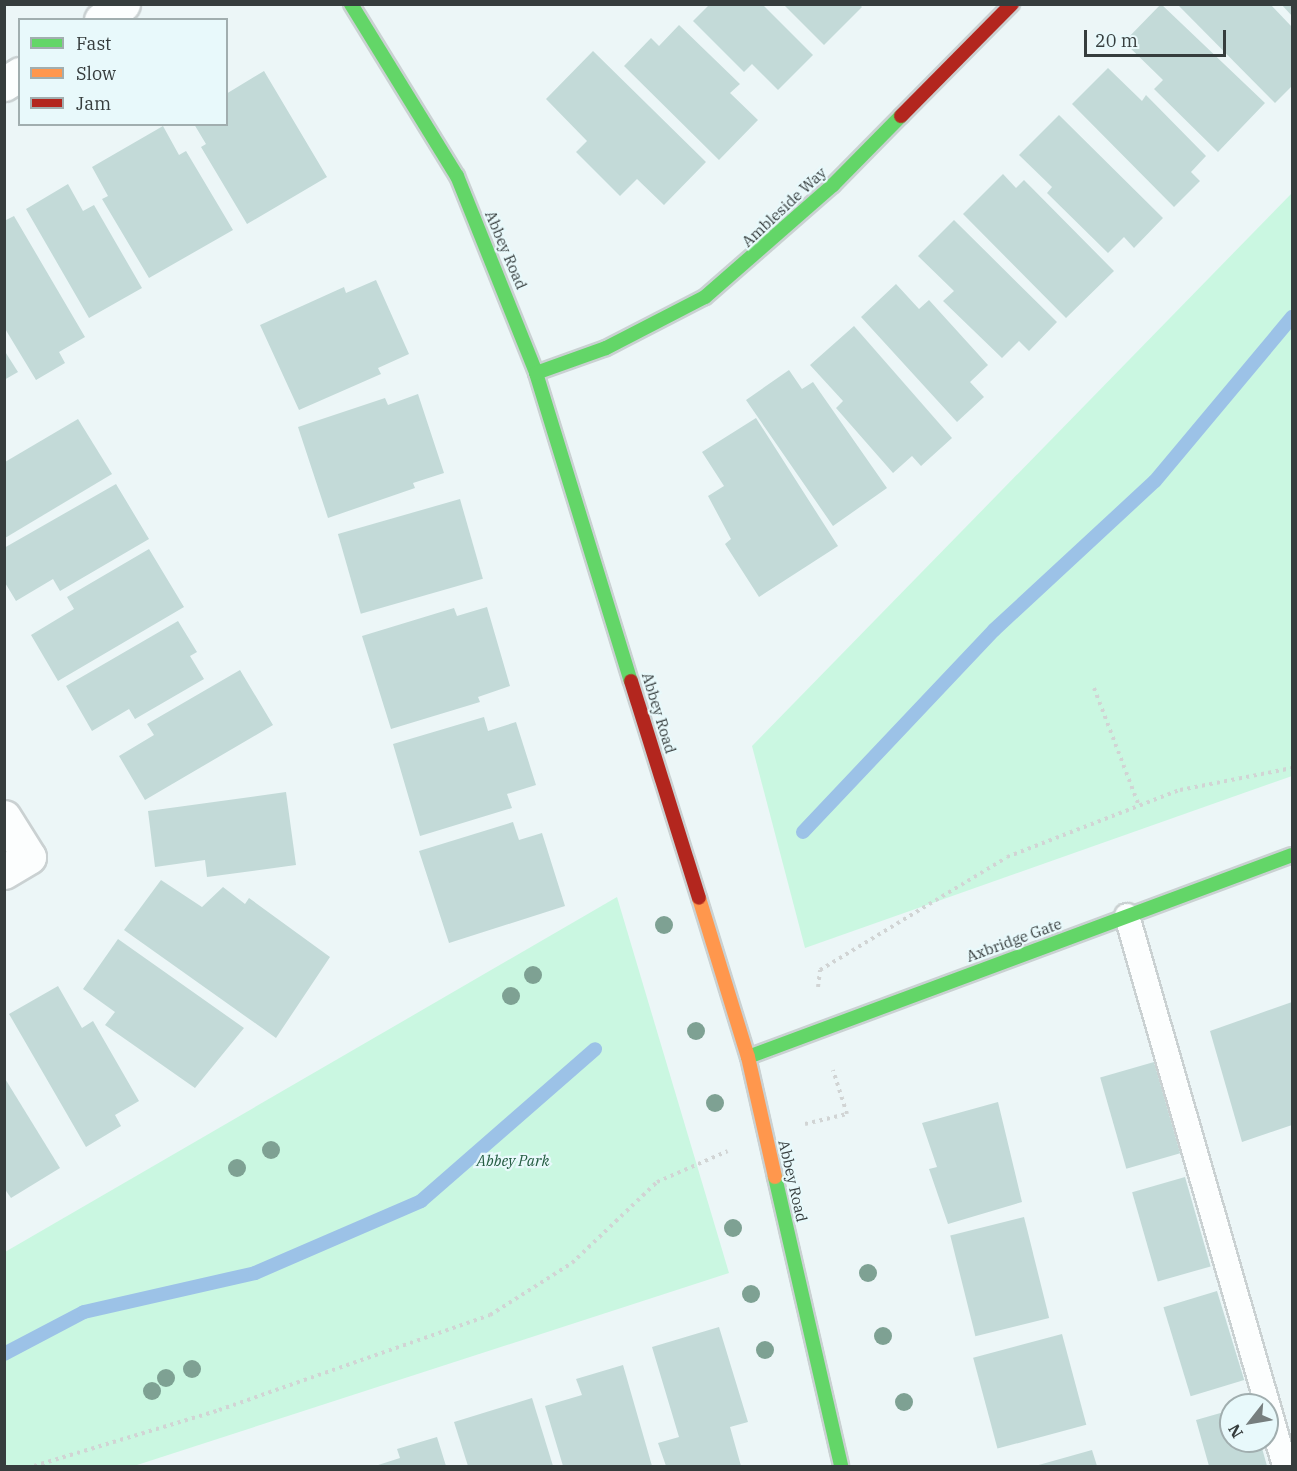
<!DOCTYPE html>
<style>
body{margin:0}
#map{position:relative;width:1297px;height:1471px;overflow:hidden;background:#ecf6f7;font-family:"IBM Plex Serif",serif}
div>[style]{position:absolute}
[style*='--x']{left:calc(var(--x)*1px);top:calc(var(--y)*1px);width:calc(var(--w)*1px);rotate:calc(var(--a)*1deg)}
.green>*{inset:0;background:#caf7e1}
.stream>*{height:14px;margin:-7px;padding:0 7px;transform-origin:7px;border-radius:7px;background:#9cc2e7}
.building>*{inset:0;background:#c3dad8;transform-origin:0 0}
.path>*{height:4px;margin-top:-2px;transform-origin:0;background:repeating-linear-gradient(90deg,#d1d4d4 0 3px,transparent 0 7.5px)}
.roads{filter:drop-shadow(2px 0 #cad1d2) drop-shadow(-2px 0 #cad1d2) drop-shadow(0 2px #cad1d2) drop-shadow(0 -2px #cad1d2)}
.lane>*{height:24px;margin:-12px;padding:0 12px;transform-origin:12px;border-radius:12px;background:#fcfefe}
.street>*{height:33px;margin:-16.5px;padding:0 16.5px;transform-origin:16.5px;border-radius:16.5px;background:#fcfefe}
.fast>*{height:14px;margin:-7px;padding:0 7px;transform-origin:7px;border-radius:7px;background:#63d668}
.slow>*{height:14px;margin:-7px;padding:0 7px;transform-origin:7px;border-radius:7px;background:#ff974d}
.jam>*{height:14px;margin:-7px;padding:0 7px;transform-origin:7px;border-radius:7px;background:#b3261e}
.trees>*{width:18px;height:18px;margin:-9px;border-radius:50%;background:#7ea193}
span{translate:-50% -50%;white-space:nowrap;text-align:center;line-height:1.15;-webkit-text-stroke:4.5px #e8f9fb;paint-order:stroke}
.street-label{font-size:15px;color:#363d3d}
.park-label{font-size:15px;color:#245c41;font-style:italic}
.frame{position:absolute;inset:0;border:6px solid #363d3d;pointer-events:none}
.legend{position:absolute;left:18px;top:18px;width:210px;height:108px;box-sizing:border-box;background:#e8f9fb;border:2px solid #a1aeaf;margin:0;padding:8px 10px;list-style:none;font-size:18px;color:#363d3d}
.legend li{display:flex;align-items:center;gap:12px;height:30px}
.legend b{width:30px;border:2px solid #a1aeaf}
.north{position:absolute;left:1219px;top:1393px;width:60px;height:60px;box-sizing:border-box;background:#e8f9fb;border:2px solid #a1aeaf;border-radius:50%;rotate:239deg;font-size:16px;font-weight:700;line-height:24px;text-align:center;color:#363d3d}
.north::after{content:'';display:block;margin:auto;width:21px;height:27px;background:#767e7e;clip-path:polygon(50% 0,100% 100%,50% 72%,0 100%)}
.scale{position:absolute;left:1084px;top:30px;width:142px;height:27px;box-sizing:border-box;border:3px solid #363d3d;border-top:0;padding-left:8px;font-size:18px;line-height:21px;white-space:nowrap;color:#363d3d;-webkit-text-stroke:4px #e8f9fb;paint-order:stroke}
</style>
<div id="map">
<div class="green">
<i style="clip-path:polygon(1292px 193px,1292px 776px,805px 948px,752px 746px)"></i>
<i style="clip-path:polygon(617px 897px,729px 1273px,134px 1466px,5px 1466px,5px 1252px)"></i>
</div>
<div class="stream">
<i style="--x:803;--y:832;--w:278;--a:-46.6"></i>
<i style="--x:994;--y:630;--w:219;--a:-42.8"></i>
<i style="--x:1155;--y:481;--w:214;--a:-50.1"></i>
<i style="--x:4;--y:1354;--w:90;--a:-27.7"></i>
<i style="--x:84;--y:1312;--w:175;--a:-12.8"></i>
<i style="--x:255;--y:1273;--w:181;--a:-23.4"></i>
<i style="--x:421;--y:1201;--w:231;--a:-41.1"></i>
</div>
<div class="building">
<i style="clip-path:polygon(710px 4px,762px 4px,813px 55px,778px 90px,752px 64px,744px 72px,693px 21px)"></i>
<i style="clip-path:polygon(783px 4px,859px 4px,862px 7px,824px 45px)"></i>
<i style="clip-path:polygon(1161px 4px,1265px 103px,1218px 152px,1154px 89px,1163px 80px,1124px 42px)"></i>
<i style="clip-path:polygon(1177px 4px,1270px 4px,1292px 27px,1292px 86px,1275px 103px)"></i>
<i style="clip-path:polygon(1281px 4px,1292px 4px,1292px 16px)"></i>
<i style="clip-path:polygon(679px 25px,740px 84px,730px 93px,758px 120px,719px 160px,624px 66px,651px 38px,659px 46px)"></i>
<i style="clip-path:polygon(593px 51px,706px 162px,664px 205px,637px 179px,620px 196px,576px 152px,587px 141px,546px 99px)"></i>
<i style="clip-path:polygon(1108px 68px,1142px 101px,1146px 95px,1206px 156px,1191px 172px,1200px 181px,1174px 207px,1072px 104px)"></i>
<i style="clip-path:polygon(264px 71px,327px 177px,247px 224px,201px 147px,206px 144px,194px 124px,226px 124px,226px 94px)"></i>
<i style="clip-path:polygon(1059px 115px,1163px 218px,1134px 248px,1124px 237px,1108px 253px,1047px 193px,1052px 187px,1019px 155px)"></i>
<i style="clip-path:polygon(163px 126px,179px 155px,186px 151px,233px 230px,149px 278px,102px 199px,108px 196px,92px 167px)"></i>
<i style="clip-path:polygon(1003px 174px,1016px 188px,1024px 180px,1114px 271px,1066px 318px,963px 214px)"></i>
<i style="clip-path:polygon(68px 184px,83px 211px,94px 205px,142px 288px,89px 318px,26px 209px)"></i>
<i style="clip-path:polygon(14px 216px,85px 337px,59px 352px,65px 363px,36px 380px,4px 327px,4px 221px)"></i>
<i style="clip-path:polygon(954px 220px,1057px 322px,1029px 351px,1019px 341px,1002px 358px,943px 301px,954px 291px,918px 256px)"></i>
<i style="clip-path:polygon(376px 280px,409px 354px,378px 368px,381px 374px,299px 410px,260px 325px,344px 287px,346px 293px)"></i>
<i style="clip-path:polygon(896px 284px,919px 309px,929px 300px,988px 365px,970px 382px,984px 397px,957px 422px,861px 317px)"></i>
<i style="clip-path:polygon(854px 326px,952px 438px,921px 466px,912px 456px,893px 473px,836px 408px,843px 401px,810px 365px)"></i>
<i style="clip-path:polygon(4px 350px,18px 372px,4px 380px)"></i>
<i style="clip-path:polygon(789px 370px,802px 389px,813px 382px,887px 488px,833px 526px,746px 400px)"></i>
<i style="clip-path:polygon(418px 394px,444px 473px,413px 483px,415px 488px,328px 518px,298px 427px,385px 398px,388px 405px)"></i>
<i style="clip-path:polygon(756px 418px,838px 546px,759px 597px,725px 544px,731px 539px,708px 496px,724px 486px,702px 452px)"></i>
<i style="clip-path:polygon(78px 419px,112px 474px,5px 538px,5px 462px)"></i>
<i style="clip-path:polygon(116px 484px,149px 539px,60px 591px,53px 579px,16px 601px,4px 581px,4px 548px)"></i>
<i style="left:460px;top:499px;width:83px;height:127px;rotate:74deg"></i>
<i style="clip-path:polygon(149px 549px,184px 607px,58px 681px,31px 635px,74px 609px,67px 597px)"></i>
<i style="clip-path:polygon(487px 607px,510px 686px,478px 697px,480px 702px,391px 729px,362px 636px,454px 608px,457px 616px)"></i>
<i style="clip-path:polygon(178px 621px,197px 652px,190px 656px,204px 679px,135px 719px,129px 709px,92px 731px,66px 686px)"></i>
<i style="clip-path:polygon(240px 670px,273px 725px,145px 800px,119px 756px,154px 735px,147px 724px)"></i>
<i style="clip-path:polygon(484px 717px,488px 731px,516px 722px,536px 785px,507px 794px,512px 808px,420px 836px,393px 744px)"></i>
<i style="clip-path:polygon(286px 792px,296px 865px,207px 877px,205px 860px,155px 867px,148px 811px)"></i>
<i style="clip-path:polygon(513px 822px,519px 840px,542px 833px,565px 906px,449px 943px,419px 851px)"></i>
<i style="clip-path:polygon(161px 880px,202px 907px,223px 887px,245px 904px,249px 898px,330px 957px,276px 1038px,124px 930px)"></i>
<i style="clip-path:polygon(118px 939px,244px 1028px,195px 1088px,105px 1025px,115px 1012px,83px 989px)"></i>
<i style="clip-path:polygon(58px 986px,82px 1028px,93px 1021px,139px 1101px,115px 1115px,121px 1126px,86px 1147px,9px 1014px)"></i>
<i style="clip-path:polygon(1292px 1002px,1292px 1125px,1242px 1142px,1210px 1031px)"></i>
<i style="left:1154px;top:1062px;width:95px;height:56px;rotate:74deg"></i>
<i style="clip-path:polygon(4px 1077px,60px 1168px,11px 1198px,4px 1188px)"></i>
<i style="clip-path:polygon(998px 1102px,1022px 1202px,948px 1224px,929px 1169px,937px 1167px,922px 1123px)"></i>
<i style="left:1185px;top:1177px;width:93px;height:55px;rotate:74deg"></i>
<i style="left:1024px;top:1217px;width:104px;height:76px;rotate:76deg"></i>
<i style="left:1217px;top:1291px;width:93px;height:56px;rotate:73deg"></i>
<i style="clip-path:polygon(719px 1327px,748px 1422px,730px 1427px,741px 1466px,666px 1466px,658px 1443px,679px 1437px,652px 1347px)"></i>
<i style="left:1062px;top:1334px;width:94px;height:92px;rotate:75deg"></i>
<i style="clip-path:polygon(623px 1365px,652px 1466px,563px 1466px,545px 1406px,582px 1395px,576px 1379px)"></i>
<i style="clip-path:polygon(532px 1398px,553px 1466px,468px 1466px,454px 1422px)"></i>
<i style="clip-path:polygon(1231px 1410px,1231px 1441px,1260px 1441px,1267px 1466px,1209px 1466px,1196px 1420px)"></i>
<i style="clip-path:polygon(437px 1437px,446px 1466px,375px 1466px,400px 1458px,397px 1449px)"></i>
<i style="clip-path:polygon(1092px 1450px,1097px 1466px,1035px 1466px)"></i>
</div>
<div class="path">
<i style="--x:1094;--y:688;--w:126;--a:69.1"></i>
<i style="--x:818;--y:987;--w:17;--a:-83"></i>
<i style="--x:820;--y:970;--w:218;--a:-31.1"></i>
<i style="--x:1007;--y:857;--w:186;--a:-21.2"></i>
<i style="--x:1180;--y:790;--w:114;--a:-11.1"></i>
<i style="--x:805;--y:1124;--w:43;--a:-13.4"></i>
<i style="--x:847;--y:1114;--w:46;--a:-107.7"></i>
<i style="--x:34;--y:1466;--w:193;--a:-16.8"></i>
<i style="--x:219;--y:1410;--w:287;--a:-19.3"></i>
<i style="--x:490;--y:1315;--w:97;--a:-32.4"></i>
<i style="--x:572;--y:1263;--w:117;--a:-43.6"></i>
<i style="--x:657;--y:1182;--w:77;--a:-23.6"></i>
</div>
<div class="roads">
<div class="lane">
<i style="--x:1127;--y:916;--w:572;--a:73.97"></i>
</div>
<div class="street">
<i style="--x:101;--y:20;--w:27;--a:-36"></i>
<i style="--x:4;--y:84;--w:19;--a:-32"></i>
<i style="--x:4;--y:817;--w:47;--a:58"></i>
<i style="--x:29;--y:857;--w:29;--a:149"></i>
</div>
<div class="fast">
<i style="--x:351;--y:4;--w:202;--a:58.4"></i>
<i style="--x:457;--y:176;--w:212;--a:68.1"></i>
<i style="--x:536;--y:373;--w:322;--a:72.9"></i>
<i style="--x:536;--y:373;--w:74;--a:-19.7"></i>
<i style="--x:606;--y:348;--w:111;--a:-27.3"></i>
<i style="--x:705;--y:297;--w:170;--a:-41.2"></i>
<i style="--x:833;--y:185;--w:97;--a:-45.4"></i>
<i style="--x:748;--y:1057;--w:580;--a:-20.37"></i>
<i style="--x:775;--y:1177;--w:296;--a:77.1"></i>
</div>
<div class="slow">
<i style="--x:699;--y:898;--w:166;--a:72.9"></i>
<i style="--x:748;--y:1057;--w:123;--a:77.3"></i>
</div>
<div class="jam">
<i style="--x:901;--y:116;--w:158;--a:-45.3"></i>
<i style="--x:631;--y:681;--w:227;--a:72.6"></i>
</div>
</div>
<div class="trees">
<i style="left:664px;top:925px"></i>
<i style="left:533px;top:975px"></i>
<i style="left:511px;top:996px"></i>
<i style="left:696px;top:1031px"></i>
<i style="left:715px;top:1103px"></i>
<i style="left:271px;top:1150px"></i>
<i style="left:237px;top:1168px"></i>
<i style="left:733px;top:1228px"></i>
<i style="left:868px;top:1273px"></i>
<i style="left:751px;top:1294px"></i>
<i style="left:883px;top:1336px"></i>
<i style="left:765px;top:1350px"></i>
<i style="left:192px;top:1369px"></i>
<i style="left:166px;top:1378px"></i>
<i style="left:152px;top:1391px"></i>
<i style="left:904px;top:1402px"></i>
</div>
<div class="street-label">
<span style="left:784px;top:207px;rotate:-43deg">Ambleside Way</span>
<span style="left:506px;top:250px;rotate:67deg">Abbey Road</span>
<span style="left:659px;top:713px;rotate:73deg">Abbey Road</span>
<span style="left:1014px;top:940px;rotate:-20deg">Axbridge Gate</span>
<span style="left:793px;top:1181px;rotate:77deg">Abbey Road</span>
</div>
<div class="park-label">
<span style="left:513px;top:1161px">Abbey Park</span>
</div>
<div class="frame"></div>
<ul class="legend">
<li><b style="height:8px;background:#63d668"></b>Fast</li>
<li><b style="height:8px;background:#ff974d"></b>Slow</li>
<li><b style="height:8px;background:#b3261e"></b>Jam</li>
</ul>
<div class="north">N</div>
<div class="scale">20 m</div>
</div>
